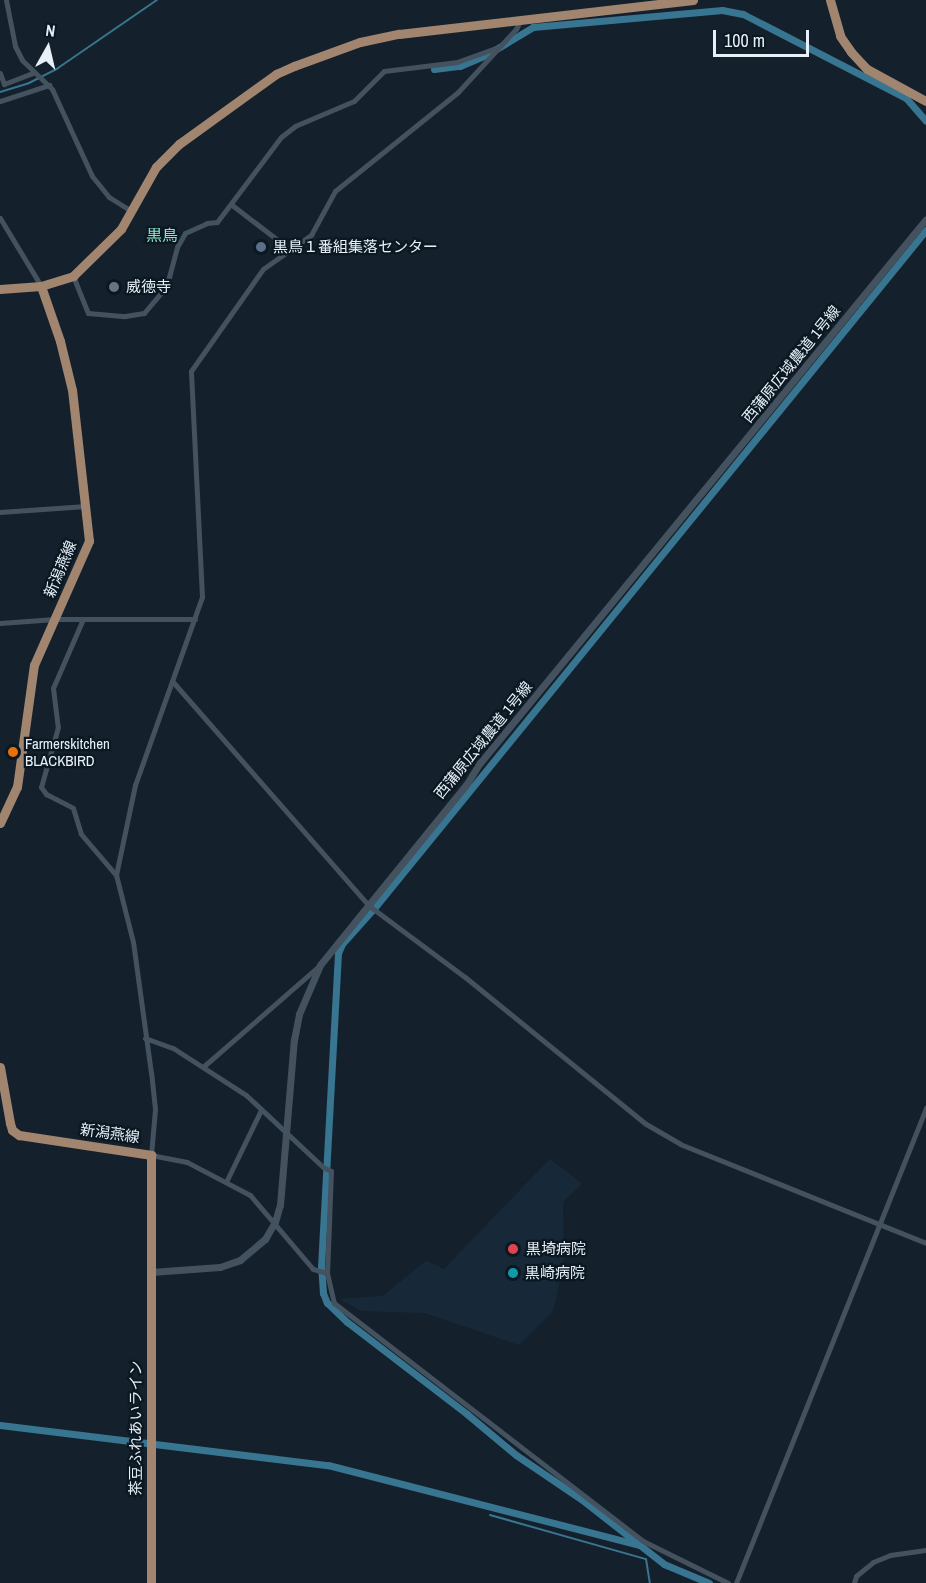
<!DOCTYPE html>
<meta charset="utf-8">
<style>
body{margin:0}
#map{position:relative;width:926px;height:1583px;overflow:hidden;background:#14212c;font-family:"Archivo Narrow","Noto Sans JP",sans-serif}
div>[style]{position:absolute}
[style*='--x']{left:calc(var(--x)*1px);top:calc(var(--y)*1px);width:calc(var(--w)*1px);rotate:calc(var(--a)*1deg)}
.built>*{inset:0;background:#172939}
.stream>*{height:2px;margin:-1px;padding:0 1px;transform-origin:1px;border-radius:1px;background:#387591}
.canal>*{height:7px;margin:-3.5px;padding:0 3.5px;transform-origin:3.5px;border-radius:3.5px;background:#387591}
.minor>*{height:5px;margin:-2.5px;padding:0 2.5px;transform-origin:2.5px;border-radius:2.5px;background:#44525f}
.tertiary>*{height:7px;margin:-3.5px;padding:0 3.5px;transform-origin:3.5px;border-radius:3.5px;background:#44525f}
.primary>*{height:9px;margin:-4.5px;padding:0 4.5px;transform-origin:4.5px;border-radius:4.5px;background:#a2856f}
.dots>*{width:16px;height:16px;translate:-50% -50%;box-sizing:border-box;border:3px solid #0b1822;border-radius:50%}
span{translate:-50% -50%;white-space:nowrap;text-align:center;line-height:1.15;-webkit-text-stroke:4.5px #0b1822;paint-order:stroke}
.poi-label{font-size:15px;color:#e7f0f8}
.left{translate:0 -50%;text-align:left}
.street-label{font-size:15px;color:#e7f0f8}
.neighbourhood-label{font-size:16px;color:#89e4c3}
.north{position:absolute;left:18px;top:18px;width:60px;height:60px;-webkit-text-stroke:4px #0b1822;paint-order:stroke;rotate:8deg;font-size:16px;font-weight:700;line-height:24px;text-align:center;color:#e7f0f8}
.north::after{content:'';display:block;margin:auto;width:21px;height:27px;background:#e7f0f8;clip-path:polygon(50% 0,100% 100%,50% 72%,0 100%)}
.scale{position:absolute;left:713px;top:30px;width:96px;height:27px;box-sizing:border-box;border:3px solid #e7f0f8;border-top:0;padding-left:8px;font-size:18px;line-height:21px;white-space:nowrap;color:#e7f0f8;-webkit-text-stroke:4px #0b1822;paint-order:stroke}
</style>
<div id="map">
<div class="built">
<i style="clip-path:polygon(550px 1159px,582px 1184px,563px 1202px,564px 1257px,555px 1304px,552px 1312px,519px 1345px,425px 1313px,361px 1311px,340px 1299px,383px 1296px,426px 1261px,444px 1269px)"></i>
</div>
<div class="stream">
<i style="--x:0;--y:92;--w:30;--a:-17"></i>
<i style="--x:29;--y:83;--w:33;--a:-27"></i>
<i style="--x:58;--y:68;--w:120;--a:-34.5"></i>
<i style="--x:490;--y:1515;--w:162;--a:15.8"></i>
<i style="--x:646;--y:1559;--w:24;--a:81"></i>
</div>
<div class="canal">
<i style="--x:434;--y:69;--w:26;--a:-7"></i>
<i style="--x:460;--y:66;--w:30;--a:-23"></i>
<i style="--x:488;--y:54;--w:52;--a:-31"></i>
<i style="--x:533;--y:27;--w:190;--a:-5.1"></i>
<i style="--x:722;--y:10;--w:21;--a:11"></i>
<i style="--x:743;--y:14;--w:183;--a:27.3"></i>
<i style="--x:906;--y:98;--w:30;--a:49"></i>
<i style="--x:0;--y:1425;--w:330;--a:7"></i>
<i style="--x:328;--y:1465;--w:321;--a:14.4"></i>
<i style="--x:709;--y:1583;--w:49;--a:-157.1"></i>
<i style="--x:664;--y:1564;--w:105;--a:-141.9"></i>
<i style="--x:581;--y:1499;--w:78;--a:-145.9"></i>
<i style="--x:516;--y:1455;--w:64;--a:-140.1"></i>
<i style="--x:467;--y:1414;--w:151;--a:-142.5"></i>
<i style="--x:347;--y:1322;--w:28;--a:-136"></i>
<i style="--x:327;--y:1303;--w:11;--a:-112"></i>
<i style="--x:323;--y:1293;--w:26;--a:-94"></i>
<i style="--x:321;--y:1267;--w:314;--a:-86.9"></i>
<i style="--x:338;--y:953;--w:10;--a:-66"></i>
<i style="--x:342;--y:944;--w:50;--a:-48.3"></i>
<i style="--x:375;--y:907;--w:873;--a:-50.86"></i>
</div>
<div class="minor">
<i style="--x:6;--y:0;--w:47;--a:78.9"></i>
<i style="--x:15;--y:46;--w:16;--a:63"></i>
<i style="--x:22;--y:60;--w:42;--a:44"></i>
<i style="--x:52;--y:89;--w:96;--a:65.3"></i>
<i style="--x:92;--y:176;--w:27;--a:51"></i>
<i style="--x:109;--y:197;--w:26;--a:32"></i>
<i style="--x:0;--y:73;--w:12;--a:70"></i>
<i style="--x:4;--y:84;--w:31;--a:-21"></i>
<i style="--x:0;--y:101;--w:52;--a:-18.1"></i>
<i style="--x:232;--y:205;--w:76;--a:37.5"></i>
<i style="--x:0;--y:218;--w:79;--a:58.9"></i>
<i style="--x:73;--y:276;--w:40;--a:68"></i>
<i style="--x:88;--y:313;--w:37;--a:5"></i>
<i style="--x:125;--y:316;--w:19;--a:-9"></i>
<i style="--x:144;--y:313;--w:26;--a:-50"></i>
<i style="--x:161;--y:293;--w:18;--a:-63"></i>
<i style="--x:169;--y:277;--w:31;--a:-75"></i>
<i style="--x:177;--y:247;--w:16;--a:-60"></i>
<i style="--x:185;--y:233;--w:24;--a:-24"></i>
<i style="--x:207;--y:223;--w:10;--a:-6"></i>
<i style="--x:217;--y:222;--w:106;--a:-53"></i>
<i style="--x:281;--y:137;--w:18;--a:-38"></i>
<i style="--x:295;--y:126;--w:64;--a:-23"></i>
<i style="--x:354;--y:101;--w:42;--a:-45"></i>
<i style="--x:384;--y:71;--w:74;--a:-7"></i>
<i style="--x:457;--y:62;--w:41;--a:-19.7"></i>
<i style="--x:0;--y:512;--w:86;--a:-4"></i>
<i style="--x:83;--y:619;--w:75;--a:113.5"></i>
<i style="--x:53;--y:688;--w:39;--a:83"></i>
<i style="--x:58;--y:727;--w:62;--a:105.8"></i>
<i style="--x:41;--y:787;--w:9;--a:54"></i>
<i style="--x:46;--y:794;--w:30;--a:27"></i>
<i style="--x:73;--y:808;--w:27;--a:73"></i>
<i style="--x:81;--y:834;--w:54;--a:49.5"></i>
<i style="--x:0;--y:623;--w:55;--a:-4.2"></i>
<i style="--x:55;--y:619;--w:140;--a:0"></i>
<i style="--x:173;--y:682;--w:296;--a:48.8"></i>
<i style="--x:368;--y:905;--w:121;--a:36.6"></i>
<i style="--x:465;--y:977;--w:233;--a:39.1"></i>
<i style="--x:646;--y:1124;--w:39;--a:30"></i>
<i style="--x:680;--y:1144;--w:265;--a:21.9"></i>
<i style="--x:145;--y:1038;--w:30;--a:20"></i>
<i style="--x:173;--y:1048;--w:87;--a:32.8"></i>
<i style="--x:246;--y:1095;--w:105;--a:43.1"></i>
<i style="--x:323;--y:1167;--w:9;--a:27"></i>
<i style="--x:331;--y:1171;--w:102;--a:92.2"></i>
<i style="--x:327;--y:1273;--w:31;--a:77"></i>
<i style="--x:334;--y:1303;--w:390;--a:37.6"></i>
<i style="--x:643;--y:1541;--w:95;--a:26.3"></i>
<i style="--x:204;--y:1066;--w:154;--a:-41"></i>
<i style="--x:226;--y:1182;--w:80;--a:-64.1"></i>
<i style="--x:327;--y:1273;--w:15;--a:-164"></i>
<i style="--x:313;--y:1269;--w:97;--a:-130.4"></i>
<i style="--x:250;--y:1195;--w:71;--a:-152.4"></i>
<i style="--x:187;--y:1162;--w:37;--a:-169"></i>
<i style="--x:151;--y:1155;--w:46;--a:-85"></i>
<i style="--x:155;--y:1109;--w:36;--a:-96"></i>
<i style="--x:151;--y:1073;--w:132;--a:-97.8"></i>
<i style="--x:133;--y:942;--w:69;--a:-104.2"></i>
<i style="--x:116;--y:875;--w:92;--a:-78.1"></i>
<i style="--x:135;--y:785;--w:200;--a:-70.4"></i>
<i style="--x:202;--y:597;--w:226;--a:-92.8"></i>
<i style="--x:191;--y:371;--w:125;--a:-54.8"></i>
<i style="--x:263;--y:269;--w:59;--a:-35.3"></i>
<i style="--x:311;--y:235;--w:50;--a:-61.4"></i>
<i style="--x:335;--y:191;--w:158;--a:-38.8"></i>
<i style="--x:458;--y:92;--w:86;--a:-47.4"></i>
<i style="--x:516;--y:29;--w:9;--a:-63"></i>
<i style="--x:736;--y:1583;--w:512;--a:-68.2"></i>
<i style="--x:854;--y:1583;--w:7;--a:-74"></i>
<i style="--x:856;--y:1576;--w:22;--a:-39"></i>
<i style="--x:873;--y:1562;--w:18;--a:-22"></i>
<i style="--x:890;--y:1555;--w:36;--a:-8"></i>
</div>
<div class="tertiary">
<i style="--x:151;--y:1272;--w:69;--a:-4.1"></i>
<i style="--x:220;--y:1267;--w:21;--a:-19"></i>
<i style="--x:240;--y:1260;--w:33;--a:-40"></i>
<i style="--x:265;--y:1239;--w:20;--a:-60"></i>
<i style="--x:275;--y:1222;--w:18;--a:-74"></i>
<i style="--x:280;--y:1205;--w:166;--a:-85.2"></i>
<i style="--x:294;--y:1040;--w:26;--a:-79"></i>
<i style="--x:299;--y:1014;--w:53;--a:-66.8"></i>
<i style="--x:320;--y:965;--w:232;--a:-51"></i>
<i style="--x:466;--y:785;--w:26;--a:-58"></i>
<i style="--x:480;--y:763;--w:703;--a:-50.65"></i>
</div>
<div class="primary">
<i style="--x:830;--y:0;--w:37;--a:74"></i>
<i style="--x:840;--y:36;--w:19;--a:55"></i>
<i style="--x:851;--y:52;--w:23;--a:47"></i>
<i style="--x:867;--y:69;--w:67;--a:28.5"></i>
<i style="--x:0;--y:289;--w:41;--a:-4.2"></i>
<i style="--x:41;--y:286;--w:34;--a:-17"></i>
<i style="--x:73;--y:276;--w:67;--a:-44.4"></i>
<i style="--x:121;--y:229;--w:71;--a:-60.6"></i>
<i style="--x:156;--y:167;--w:33;--a:-45"></i>
<i style="--x:179;--y:144;--w:120;--a:-35.8"></i>
<i style="--x:276;--y:74;--w:20;--a:-24"></i>
<i style="--x:294;--y:66;--w:70;--a:-20"></i>
<i style="--x:360;--y:42;--w:40;--a:-12"></i>
<i style="--x:399;--y:34;--w:296;--a:-6.6"></i>
<i style="--x:0;--y:823;--w:40;--a:-65"></i>
<i style="--x:17;--y:787;--w:123;--a:-82.1"></i>
<i style="--x:34;--y:665;--w:136;--a:-66.1"></i>
<i style="--x:89;--y:541;--w:152;--a:-96.4"></i>
<i style="--x:72;--y:390;--w:50;--a:-103.8"></i>
<i style="--x:60;--y:341;--w:58;--a:-109.1"></i>
<i style="--x:0;--y:1067;--w:57;--a:79.9"></i>
<i style="--x:10;--y:1123;--w:7;--a:74"></i>
<i style="--x:12;--y:1130;--w:9;--a:36"></i>
<i style="--x:19;--y:1135;--w:134;--a:8.6"></i>
<i style="--x:151;--y:1155;--w:428;--a:90"></i>
</div>
<div class="dots">
<i style="left:261px;top:247px;background:#5c6f8a"></i>
<i style="left:114px;top:287px;background:#6b7280"></i>
<i style="left:13px;top:752px;background:#e8710a"></i>
<i style="left:513px;top:1249px;background:#e0444e"></i>
<i style="left:513px;top:1273px;background:#0f9aa8"></i>
</div>
<div class="poi-label">
<span class="left" style="left:273px;top:247px">黒鳥１番組集落センター</span>
<span class="left" style="left:126px;top:287px">威徳寺</span>
<span class="left" style="left:25px;top:752px">Farmerskitchen<br>BLACKBIRD</span>
<span class="left" style="left:526px;top:1249px">黒埼病院</span>
<span class="left" style="left:525px;top:1273px">黒崎病院</span>
</div>
<div class="street-label">
<span style="left:791px;top:364px;rotate:-51deg">西蒲原広域農道 1号線</span>
<span style="left:60px;top:569px;rotate:-67deg">新潟燕線</span>
<span style="left:483px;top:740px;rotate:-51deg">西蒲原広域農道 1号線</span>
<span style="left:110px;top:1133px;rotate:8deg">新潟燕線</span>
<span style="left:136px;top:1428px;rotate:-90deg">茶豆ふれあいライン</span>
</div>
<div class="neighbourhood-label">
<span style="left:162px;top:235px">黒鳥</span>
</div>
<div class="north">N</div>
<div class="scale">100 m</div>
</div>
